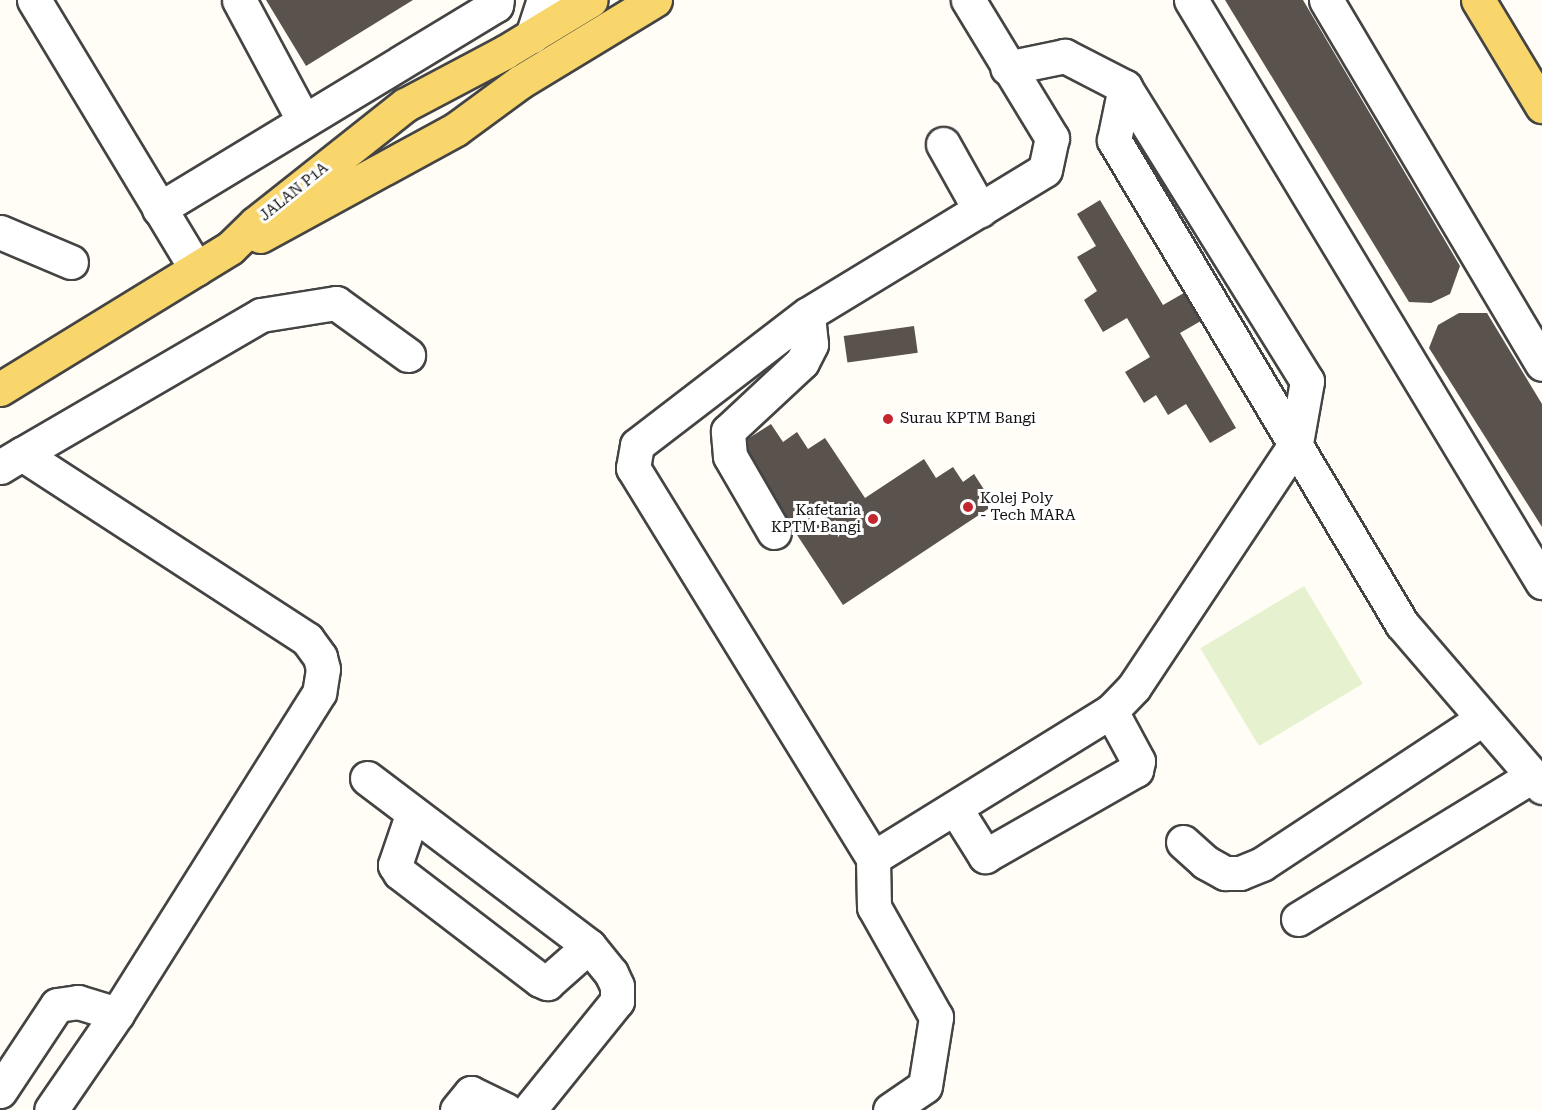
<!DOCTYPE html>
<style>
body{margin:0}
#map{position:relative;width:1542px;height:1110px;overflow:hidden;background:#fffdf5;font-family:"Roboto Serif",serif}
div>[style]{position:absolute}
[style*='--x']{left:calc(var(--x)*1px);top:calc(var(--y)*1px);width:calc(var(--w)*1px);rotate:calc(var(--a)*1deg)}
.pitch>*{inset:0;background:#e6f2cf;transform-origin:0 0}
.building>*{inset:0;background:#5a524d;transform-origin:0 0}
.roads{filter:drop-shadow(2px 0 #444) drop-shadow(-2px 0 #444) drop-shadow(0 2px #444) drop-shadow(0 -2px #444)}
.minor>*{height:33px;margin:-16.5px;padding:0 16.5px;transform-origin:16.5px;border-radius:16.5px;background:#fff}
.major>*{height:33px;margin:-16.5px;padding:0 16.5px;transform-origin:16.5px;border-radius:16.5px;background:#f9d66b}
.dots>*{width:16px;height:16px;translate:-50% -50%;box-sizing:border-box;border:3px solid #fff;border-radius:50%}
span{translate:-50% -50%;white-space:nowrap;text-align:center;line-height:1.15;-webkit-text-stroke:6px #fff;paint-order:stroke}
.street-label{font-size:15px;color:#111}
.poi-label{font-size:15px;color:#111}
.left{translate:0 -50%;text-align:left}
.right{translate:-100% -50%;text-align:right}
</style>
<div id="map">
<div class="pitch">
<i style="left:1304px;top:586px;width:114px;height:121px;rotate:59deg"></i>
</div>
<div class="building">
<i style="clip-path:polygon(266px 0,413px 0,306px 66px)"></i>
<i style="clip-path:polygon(1225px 0,1303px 0,1460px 266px,1450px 294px,1431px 303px,1409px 302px)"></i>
<i style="clip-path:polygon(1100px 200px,1163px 305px,1196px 286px,1213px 314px,1180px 333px,1236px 428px,1210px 443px,1186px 404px,1168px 415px,1156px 395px,1144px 403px,1125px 372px,1150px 357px,1127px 318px,1103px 332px,1084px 300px,1097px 291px,1077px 257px,1096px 246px,1077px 214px)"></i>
<i style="clip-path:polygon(1459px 313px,1487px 313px,1542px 404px,1542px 527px,1429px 348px,1438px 325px)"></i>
<i style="left:914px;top:326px;width:27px;height:71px;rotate:82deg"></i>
<i style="clip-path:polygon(771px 424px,783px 442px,797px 432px,808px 449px,825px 438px,865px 498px,924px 459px,936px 478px,953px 467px,963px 482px,974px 474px,994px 505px,843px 605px,738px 445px)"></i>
</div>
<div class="roads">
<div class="minor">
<i style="--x:34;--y:0;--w:314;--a:58.9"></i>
<i style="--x:239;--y:0;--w:137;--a:61.8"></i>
<i style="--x:1191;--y:0;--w:680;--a:58.91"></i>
<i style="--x:1326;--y:0;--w:423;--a:59.3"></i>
<i style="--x:532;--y:36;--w:38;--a:-72"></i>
<i style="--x:1125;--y:87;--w:54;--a:101.7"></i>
<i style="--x:1114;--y:140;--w:563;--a:59.25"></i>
<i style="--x:1402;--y:624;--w:215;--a:49.3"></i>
<i style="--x:943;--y:144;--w:76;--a:60.7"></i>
<i style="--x:159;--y:209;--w:394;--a:-31.2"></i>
<i style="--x:496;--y:5;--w:5;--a:-79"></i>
<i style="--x:0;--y:232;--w:77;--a:22.9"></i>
<i style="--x:22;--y:454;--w:276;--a:-30.2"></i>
<i style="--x:261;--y:315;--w:76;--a:-9.1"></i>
<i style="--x:336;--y:303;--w:89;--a:35.8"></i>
<i style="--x:0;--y:467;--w:26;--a:-31"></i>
<i style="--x:22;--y:454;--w:340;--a:33"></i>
<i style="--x:307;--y:639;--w:22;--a:54"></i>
<i style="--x:320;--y:657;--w:12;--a:76"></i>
<i style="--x:323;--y:669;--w:24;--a:99"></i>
<i style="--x:319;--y:693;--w:379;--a:122.2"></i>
<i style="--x:117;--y:1014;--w:116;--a:124.5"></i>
<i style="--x:774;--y:532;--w:88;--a:-120.1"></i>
<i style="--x:730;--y:456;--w:25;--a:-95"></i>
<i style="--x:728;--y:431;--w:101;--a:-43"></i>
<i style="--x:802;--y:362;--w:20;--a:-63"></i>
<i style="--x:811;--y:344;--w:30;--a:-96"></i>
<i style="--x:367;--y:778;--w:278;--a:37.1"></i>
<i style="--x:589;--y:946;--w:35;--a:51"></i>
<i style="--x:611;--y:973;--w:14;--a:65"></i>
<i style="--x:617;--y:986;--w:15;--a:90"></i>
<i style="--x:617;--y:1001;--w:140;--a:128.9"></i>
<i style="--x:955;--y:808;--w:57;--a:58"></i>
<i style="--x:985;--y:856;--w:174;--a:-29.7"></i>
<i style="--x:1136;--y:770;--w:9;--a:-77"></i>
<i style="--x:1138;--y:761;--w:57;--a:-118.4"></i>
<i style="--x:412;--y:815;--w:53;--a:108.8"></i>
<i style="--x:395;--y:865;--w:9;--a:58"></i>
<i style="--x:400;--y:873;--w:176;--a:37.4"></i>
<i style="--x:540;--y:980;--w:8;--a:23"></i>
<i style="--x:547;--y:983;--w:56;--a:-41.4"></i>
<i style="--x:1183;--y:842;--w:30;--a:42"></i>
<i style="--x:1205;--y:862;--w:23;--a:29"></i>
<i style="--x:1225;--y:873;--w:15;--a:0"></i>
<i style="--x:1240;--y:873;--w:24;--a:-22"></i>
<i style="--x:1262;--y:864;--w:263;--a:-33.4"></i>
<i style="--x:873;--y:858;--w:280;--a:-31.7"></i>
<i style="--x:1111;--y:711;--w:33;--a:-46"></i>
<i style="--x:1134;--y:687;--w:293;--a:-56.4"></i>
<i style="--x:1296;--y:443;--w:63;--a:-79.9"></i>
<i style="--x:1307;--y:381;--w:346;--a:-121.8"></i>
<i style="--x:1125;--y:87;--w:68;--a:-152.7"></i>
<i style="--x:1065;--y:56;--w:59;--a:168.3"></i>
<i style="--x:1298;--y:919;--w:274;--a:-31.4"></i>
<i style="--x:0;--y:1091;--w:103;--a:-56.5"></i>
<i style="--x:57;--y:1005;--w:21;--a:-8"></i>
<i style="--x:78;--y:1002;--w:41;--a:17.1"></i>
<i style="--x:457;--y:1110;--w:22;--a:-51"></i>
<i style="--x:471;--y:1093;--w:39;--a:26"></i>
<i style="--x:890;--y:1110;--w:42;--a:-34.4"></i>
<i style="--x:925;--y:1086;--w:70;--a:-80.9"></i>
<i style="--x:936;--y:1017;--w:126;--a:-119.4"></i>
<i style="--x:874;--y:907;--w:49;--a:-91.2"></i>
<i style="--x:873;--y:858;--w:458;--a:-121.6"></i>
<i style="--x:633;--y:468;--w:23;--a:-80"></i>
<i style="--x:637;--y:445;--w:215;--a:-37.5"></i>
<i style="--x:808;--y:314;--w:277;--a:-31.3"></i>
<i style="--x:1045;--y:170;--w:33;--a:-78"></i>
<i style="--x:1052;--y:138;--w:162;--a:-121.3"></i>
</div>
<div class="major">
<i style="--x:1478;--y:0;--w:124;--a:58.9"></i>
<i style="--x:260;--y:236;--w:223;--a:-28.6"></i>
<i style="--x:456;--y:129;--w:79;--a:-36.3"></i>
<i style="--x:520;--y:82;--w:158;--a:-31.3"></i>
<i style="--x:0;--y:389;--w:270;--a:-31.5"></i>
<i style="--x:230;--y:248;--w:36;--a:-44"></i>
<i style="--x:256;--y:223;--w:190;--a:-38.4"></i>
<i style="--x:405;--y:105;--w:113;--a:-27.9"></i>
<i style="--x:505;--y:52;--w:100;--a:-31.2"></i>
</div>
</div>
<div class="dots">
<i style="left:888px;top:419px;background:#c4262e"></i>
<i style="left:968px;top:507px;background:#c4262e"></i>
<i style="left:873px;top:519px;background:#c4262e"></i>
</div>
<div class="street-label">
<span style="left:294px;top:192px;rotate:-39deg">JALAN P1A</span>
</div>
<div class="poi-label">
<span class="left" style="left:900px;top:419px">Surau KPTM Bangi</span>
<span class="left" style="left:980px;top:507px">Kolej Poly<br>- Tech MARA</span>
<span class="right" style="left:861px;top:519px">Kafetaria<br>KPTM Bangi</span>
</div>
</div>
